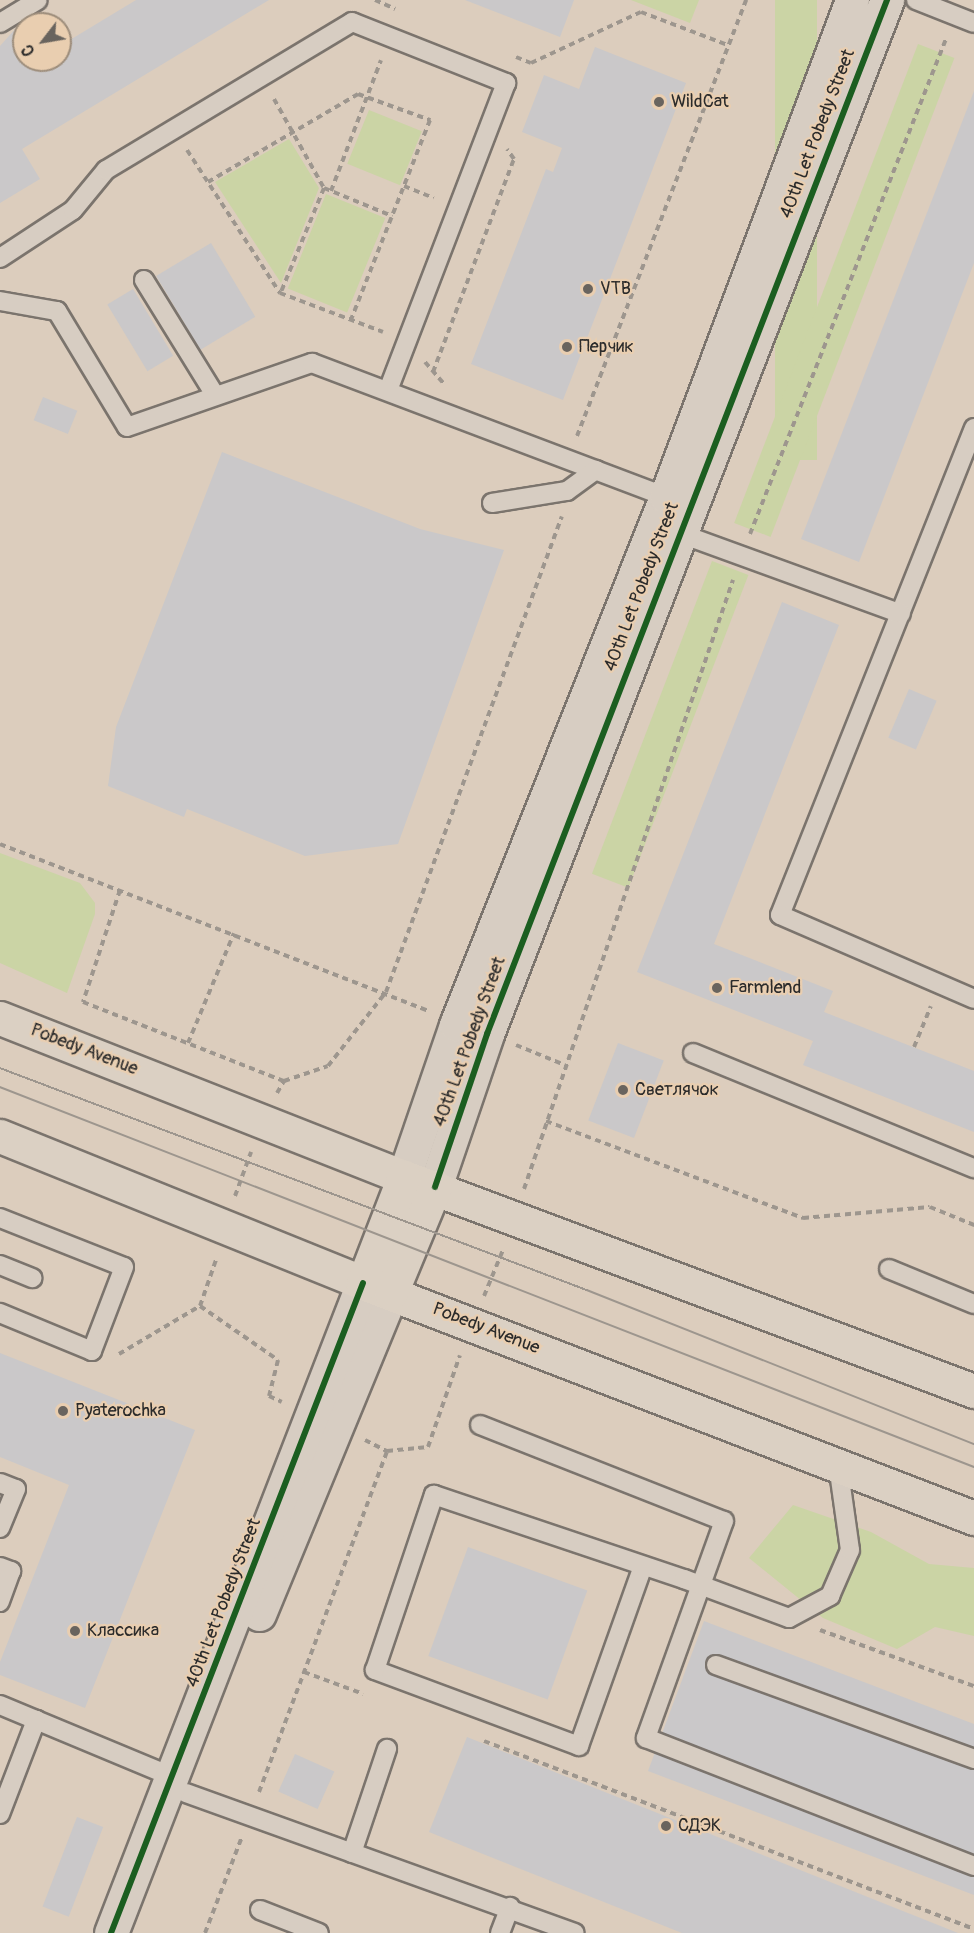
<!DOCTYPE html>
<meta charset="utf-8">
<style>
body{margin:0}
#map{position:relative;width:974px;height:1933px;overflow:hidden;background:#dccdbd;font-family:Pangolin,sans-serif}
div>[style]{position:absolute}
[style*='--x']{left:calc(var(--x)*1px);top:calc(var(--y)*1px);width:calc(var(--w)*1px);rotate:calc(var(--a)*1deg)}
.green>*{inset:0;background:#cbd4a5;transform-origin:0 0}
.building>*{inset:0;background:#cac8c9;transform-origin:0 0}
.path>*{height:4px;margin-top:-2px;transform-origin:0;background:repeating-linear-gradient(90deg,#9d968e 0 6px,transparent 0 10.5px)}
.roads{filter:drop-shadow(2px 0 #7b746d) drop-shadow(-2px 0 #7b746d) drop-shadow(0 2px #7b746d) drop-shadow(0 -2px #7b746d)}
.service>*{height:18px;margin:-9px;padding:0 9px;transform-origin:9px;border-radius:9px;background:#d7cdc2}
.tertiary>*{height:33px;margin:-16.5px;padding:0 16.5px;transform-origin:16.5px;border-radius:16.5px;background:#d7cdc2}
.primary>*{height:33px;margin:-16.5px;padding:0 16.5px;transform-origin:16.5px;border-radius:16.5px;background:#dbd0c3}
.tram>*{height:1.5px;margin:-0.75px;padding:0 0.75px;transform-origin:0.75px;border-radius:0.75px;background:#9d968e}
.cycleway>*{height:6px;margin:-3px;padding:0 3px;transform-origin:3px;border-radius:3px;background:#1b5e20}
.dots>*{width:16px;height:16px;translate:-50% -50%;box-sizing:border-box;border:3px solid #e9ceb0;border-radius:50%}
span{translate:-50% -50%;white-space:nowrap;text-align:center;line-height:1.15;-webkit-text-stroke:4.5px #e9ceb0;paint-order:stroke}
.poi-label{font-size:18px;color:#2b2b2b}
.left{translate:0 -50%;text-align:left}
.street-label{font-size:18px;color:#2b2b2b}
.north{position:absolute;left:12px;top:12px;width:60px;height:60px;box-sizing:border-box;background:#e9ceb0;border:2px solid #9d8d7b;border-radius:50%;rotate:239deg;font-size:16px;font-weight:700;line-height:24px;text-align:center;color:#2b2b2b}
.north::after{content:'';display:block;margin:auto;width:21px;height:27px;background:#69645e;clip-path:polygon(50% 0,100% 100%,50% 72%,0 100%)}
</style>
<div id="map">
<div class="green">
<i style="clip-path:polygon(631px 0,699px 0,690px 23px)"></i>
<i style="left:775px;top:0;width:42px;height:460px"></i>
<i style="left:918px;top:44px;width:39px;height:513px;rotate:21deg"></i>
<i style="left:369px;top:110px;width:57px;height:58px;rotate:22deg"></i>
<i style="clip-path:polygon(289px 139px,319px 188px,281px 283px,215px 182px)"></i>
<i style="left:326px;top:194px;width:64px;height:102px;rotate:22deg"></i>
<i style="left:712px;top:561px;width:39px;height:335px;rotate:21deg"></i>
<i style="clip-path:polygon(0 853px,80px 883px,95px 903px,95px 914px,67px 993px,0 963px)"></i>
<i style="clip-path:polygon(793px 1505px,871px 1532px,929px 1564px,974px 1568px,974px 1636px,935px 1627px,897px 1649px,823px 1618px,749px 1558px)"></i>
</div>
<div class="building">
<i style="clip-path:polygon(136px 0,269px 0,22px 149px,40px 179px,0 203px,0 46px,17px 27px,24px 39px,24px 60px,60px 60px,60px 46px)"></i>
<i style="clip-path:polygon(465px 0,574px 0,560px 37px)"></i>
<i style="clip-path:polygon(595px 47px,686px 83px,563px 400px,471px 364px,546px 169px,553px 172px,562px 148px,522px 132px,544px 75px,579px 89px)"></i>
<i style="clip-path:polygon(974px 91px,974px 263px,859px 562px,801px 539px)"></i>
<i style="left:211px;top:243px;width:86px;height:64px;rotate:59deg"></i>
<i style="left:133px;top:289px;width:78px;height:30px;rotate:59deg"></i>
<i style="left:43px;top:397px;width:37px;height:25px;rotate:22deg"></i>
<i style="clip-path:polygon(222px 452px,420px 529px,504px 550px,398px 844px,305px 856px,187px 809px,184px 817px,108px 786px,116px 727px)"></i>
<i style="clip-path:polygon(782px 602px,839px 625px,714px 944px,833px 991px,824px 1012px,974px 1071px,974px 1132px,803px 1065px,813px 1041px,637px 972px)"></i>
<i style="left:909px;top:689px;width:30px;height:53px;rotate:23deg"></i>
<i style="left:618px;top:1043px;width:49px;height:83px;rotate:21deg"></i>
<i style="clip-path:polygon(0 1353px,195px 1430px,85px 1708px,0 1675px,0 1662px,69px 1485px,0 1457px)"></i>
<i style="left:468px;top:1547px;width:127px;height:116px;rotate:20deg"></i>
<i style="clip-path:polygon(704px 1621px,974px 1724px,974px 1895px,648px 1771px)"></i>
<i style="clip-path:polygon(467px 1737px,958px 1933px,682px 1933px,483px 1854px,429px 1832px)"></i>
<i style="left:295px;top:1754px;width:43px;height:41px;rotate:24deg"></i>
<i style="left:77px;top:1817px;width:28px;height:96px;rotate:21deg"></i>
</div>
<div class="path">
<i style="--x:375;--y:0;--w:22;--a:24"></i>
<i style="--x:516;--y:57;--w:16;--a:22"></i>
<i style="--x:531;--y:63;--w:121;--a:-24.9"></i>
<i style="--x:641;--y:12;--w:93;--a:20.8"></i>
<i style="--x:274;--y:99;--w:102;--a:60.7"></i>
<i style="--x:324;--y:188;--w:113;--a:112.5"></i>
<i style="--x:187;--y:150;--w:171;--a:57"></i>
<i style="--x:280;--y:293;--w:110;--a:20.7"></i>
<i style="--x:208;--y:182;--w:174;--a:-30.4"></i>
<i style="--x:358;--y:94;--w:77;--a:19.9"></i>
<i style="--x:430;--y:120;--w:215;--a:111.6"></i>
<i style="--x:404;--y:186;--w:32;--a:22"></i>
<i style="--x:324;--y:188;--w:74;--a:22.4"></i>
<i style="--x:331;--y:191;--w:140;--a:-69.1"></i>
<i style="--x:425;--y:362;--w:28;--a:49"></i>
<i style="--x:433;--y:372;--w:228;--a:-69.2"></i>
<i style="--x:514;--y:159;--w:12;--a:-125"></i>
<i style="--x:577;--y:436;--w:468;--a:-68.8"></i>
<i style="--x:750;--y:534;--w:532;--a:-68.4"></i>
<i style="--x:0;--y:844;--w:459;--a:21.3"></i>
<i style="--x:120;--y:890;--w:118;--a:108.3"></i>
<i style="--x:83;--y:1002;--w:216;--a:21.5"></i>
<i style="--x:188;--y:1043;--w:119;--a:-67.3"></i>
<i style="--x:516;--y:1045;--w:53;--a:22.2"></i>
<i style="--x:914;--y:1047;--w:44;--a:-67.5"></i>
<i style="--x:277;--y:1093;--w:14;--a:-60"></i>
<i style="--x:284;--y:1081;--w:46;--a:-18.8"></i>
<i style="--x:328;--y:1066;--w:94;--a:-51.9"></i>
<i style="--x:386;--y:992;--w:507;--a:-69.71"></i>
<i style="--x:546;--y:1121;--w:275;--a:20.7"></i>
<i style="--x:803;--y:1218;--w:127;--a:-5"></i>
<i style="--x:930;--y:1207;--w:48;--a:22.2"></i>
<i style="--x:524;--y:1189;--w:644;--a:-71.06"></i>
<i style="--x:235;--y:1196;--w:47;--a:-70"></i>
<i style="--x:484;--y:1296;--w:50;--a:-67.6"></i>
<i style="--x:200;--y:1306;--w:95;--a:34.7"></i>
<i style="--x:278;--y:1360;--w:37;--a:104"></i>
<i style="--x:269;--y:1396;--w:14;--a:25"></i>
<i style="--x:119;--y:1354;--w:94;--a:-30.7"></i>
<i style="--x:200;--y:1306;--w:52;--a:-70.9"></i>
<i style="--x:365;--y:1440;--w:25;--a:27"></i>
<i style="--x:820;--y:1630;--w:164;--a:20"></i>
<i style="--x:304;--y:1672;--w:63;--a:20.4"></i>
<i style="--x:484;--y:1741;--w:525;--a:20.99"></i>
<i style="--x:259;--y:1792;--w:364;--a:-69.4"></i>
<i style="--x:387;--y:1451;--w:41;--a:-5.6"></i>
<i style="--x:428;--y:1447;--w:97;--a:-70.8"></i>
<i style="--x:205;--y:1933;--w:101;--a:-69"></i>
</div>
<div class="roads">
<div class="service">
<i style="--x:916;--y:0;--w:62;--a:21.6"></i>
<i style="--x:0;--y:23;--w:44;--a:-31.2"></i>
<i style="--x:0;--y:258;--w:87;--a:-33.3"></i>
<i style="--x:73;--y:210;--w:52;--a:-50.5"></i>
<i style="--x:106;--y:170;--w:287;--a:-31"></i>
<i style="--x:352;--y:22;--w:166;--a:21.6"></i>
<i style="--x:506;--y:83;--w:329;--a:111"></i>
<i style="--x:144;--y:280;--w:135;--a:58.3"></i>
<i style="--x:0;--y:301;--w:58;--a:10"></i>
<i style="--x:57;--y:311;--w:135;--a:58.9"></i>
<i style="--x:127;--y:427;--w:196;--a:-19.1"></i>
<i style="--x:312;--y:363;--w:379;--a:20.7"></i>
<i style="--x:974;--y:428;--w:524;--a:111.72"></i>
<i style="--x:780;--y:915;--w:211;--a:23.4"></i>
<i style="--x:492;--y:503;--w:76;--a:-9.1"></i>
<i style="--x:567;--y:491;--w:36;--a:-36"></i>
<i style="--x:679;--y:533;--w:236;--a:20"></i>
<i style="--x:693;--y:1053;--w:304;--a:22.3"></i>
<i style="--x:0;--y:1218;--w:133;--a:21.6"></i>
<i style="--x:124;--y:1267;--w:90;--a:110.9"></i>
<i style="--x:92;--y:1351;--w:100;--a:-157.6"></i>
<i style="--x:0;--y:1265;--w:35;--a:22"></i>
<i style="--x:889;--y:1269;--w:92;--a:22.4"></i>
<i style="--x:480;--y:1425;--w:262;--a:21.5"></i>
<i style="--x:724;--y:1521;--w:231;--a:109.8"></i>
<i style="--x:646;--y:1738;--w:352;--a:21.3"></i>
<i style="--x:0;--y:1483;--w:17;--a:21"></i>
<i style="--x:16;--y:1489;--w:42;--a:112.3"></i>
<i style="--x:643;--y:1566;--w:191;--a:109.6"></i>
<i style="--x:579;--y:1746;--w:218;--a:-159.6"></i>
<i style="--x:375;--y:1670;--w:185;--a:-71.4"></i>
<i style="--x:434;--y:1495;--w:264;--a:18.6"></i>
<i style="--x:684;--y:1579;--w:112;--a:20.4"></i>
<i style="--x:789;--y:1618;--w:47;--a:-28.2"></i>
<i style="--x:830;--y:1596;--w:50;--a:-66.5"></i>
<i style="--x:850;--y:1550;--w:86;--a:-98"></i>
<i style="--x:0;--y:1567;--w:12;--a:20"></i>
<i style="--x:11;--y:1571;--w:33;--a:110"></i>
<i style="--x:716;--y:1665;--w:275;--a:20"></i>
<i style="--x:0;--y:1705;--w:187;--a:22.6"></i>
<i style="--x:186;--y:1793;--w:413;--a:19.8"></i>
<i style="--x:0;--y:1814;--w:101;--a:-69"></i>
<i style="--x:352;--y:1853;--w:110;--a:-71.4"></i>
<i style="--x:260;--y:1910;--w:63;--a:21.3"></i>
<i style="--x:500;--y:1933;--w:28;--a:-69"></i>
</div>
<div class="tertiary">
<i style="--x:404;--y:1177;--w:161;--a:-71.1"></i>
<i style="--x:456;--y:1025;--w:568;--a:-68.31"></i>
<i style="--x:666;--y:497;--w:531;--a:-69.48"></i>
<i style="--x:435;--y:1187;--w:162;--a:-71.2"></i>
<i style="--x:487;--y:1034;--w:1109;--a:-68.85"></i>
<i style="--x:259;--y:1614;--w:347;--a:-67.6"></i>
<i style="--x:111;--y:1933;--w:697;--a:-68.81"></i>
</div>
<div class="primary">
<i style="--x:0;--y:1018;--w:434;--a:21.5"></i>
<i style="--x:404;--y:1177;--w:609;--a:20.58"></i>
<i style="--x:0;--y:1136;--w:392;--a:22"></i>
<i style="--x:363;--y:1283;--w:655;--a:21.04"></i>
<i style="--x:363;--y:1283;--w:114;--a:-68.9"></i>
<i style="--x:391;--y:1293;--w:115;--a:-67.5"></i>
</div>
</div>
<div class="tram">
<i style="--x:0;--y:1068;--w:628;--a:20.72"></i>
<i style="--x:587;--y:1290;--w:417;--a:21.7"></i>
<i style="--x:0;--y:1087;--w:1046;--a:21.31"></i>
</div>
<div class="cycleway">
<i style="--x:435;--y:1187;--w:162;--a:-71.2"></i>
<i style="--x:487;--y:1034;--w:1109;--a:-68.85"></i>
<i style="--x:111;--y:1933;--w:697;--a:-68.81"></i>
</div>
<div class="dots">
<i style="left:659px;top:102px;background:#69645e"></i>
<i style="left:588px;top:289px;background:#69645e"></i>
<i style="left:567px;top:347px;background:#69645e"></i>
<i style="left:717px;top:988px;background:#69645e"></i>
<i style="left:623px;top:1090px;background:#69645e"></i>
<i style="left:63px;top:1411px;background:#69645e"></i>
<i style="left:75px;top:1631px;background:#69645e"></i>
<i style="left:666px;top:1826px;background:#69645e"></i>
</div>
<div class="poi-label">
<span class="left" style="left:671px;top:102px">WildCat</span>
<span class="left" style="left:600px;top:289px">VTB</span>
<span class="left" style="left:579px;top:347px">Перчик</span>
<span class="left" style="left:729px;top:988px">Farmlend</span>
<span class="left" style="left:635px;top:1090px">Светлячок</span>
<span class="left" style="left:75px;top:1411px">Pyaterochka</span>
<span class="left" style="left:87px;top:1631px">Классика</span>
<span class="left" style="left:678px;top:1826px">СДЭК</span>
</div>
<div class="street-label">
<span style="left:818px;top:134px;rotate:-69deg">40th Let Pobedy Street</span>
<span style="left:642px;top:587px;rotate:-69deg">40th Let Pobedy Street</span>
<span style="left:470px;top:1042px;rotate:-70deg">40th Let Pobedy Street</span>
<span style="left:84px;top:1050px;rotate:21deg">Pobedy Avenue</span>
<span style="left:486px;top:1329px;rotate:21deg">Pobedy Avenue</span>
<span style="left:224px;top:1603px;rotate:-69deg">40th Let Pobedy Street</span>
</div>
<div class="north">С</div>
</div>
